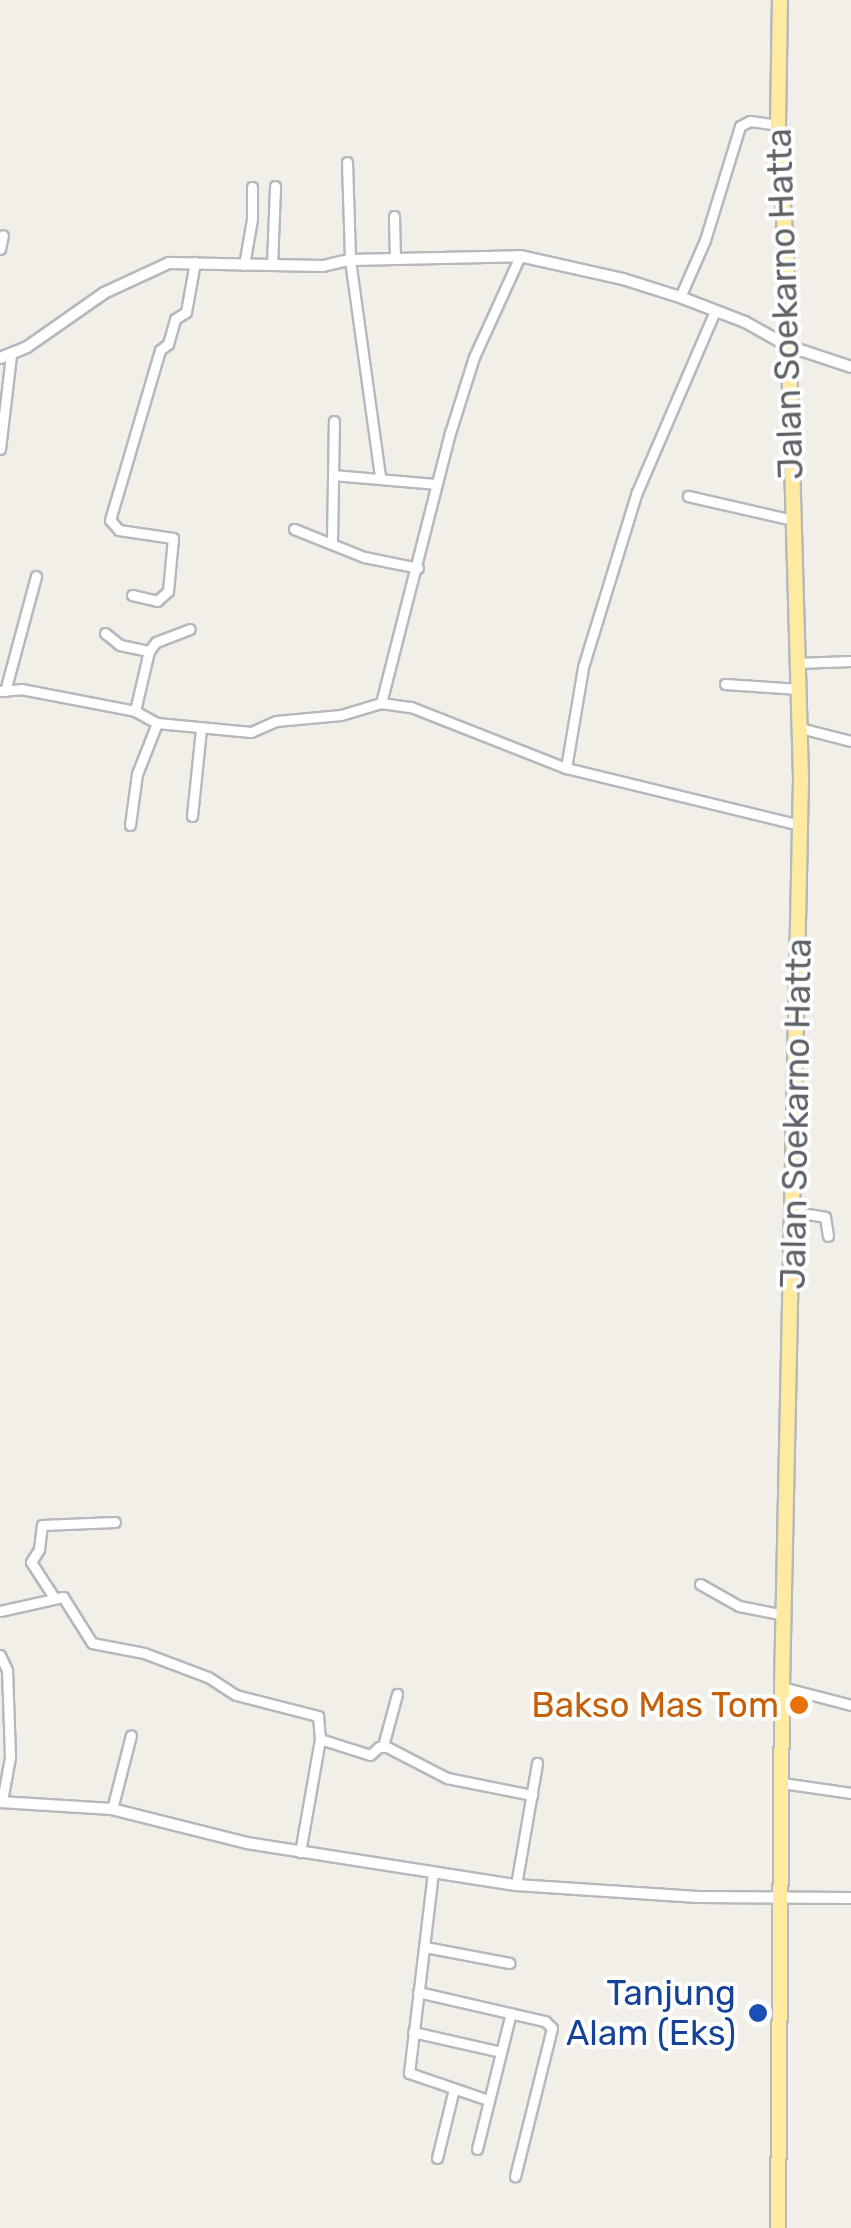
<!DOCTYPE html>
<style>
body{margin:0}
#map{position:relative;width:851px;height:2228px;overflow:hidden;background:#f1efe8;font-family:Rubik,sans-serif}
div>[style]{position:absolute}
[style*='--x']{left:calc(var(--x)*1px);top:calc(var(--y)*1px);width:calc(var(--w)*1px);rotate:calc(var(--a)*1deg)}
.roads{filter:drop-shadow(2px 0 #b5b8bc) drop-shadow(-2px 0 #b5b8bc) drop-shadow(0 2px #b5b8bc) drop-shadow(0 -2px #b5b8bc)}
.minor>*{height:9px;margin:-4.5px;padding:0 4.5px;transform-origin:4.5px;border-radius:4.5px;background:#fff}
.tertiary>*{height:10px;margin:-5px;padding:0 5px;transform-origin:5px;border-radius:5px;background:#fff}
.trunk>*{height:14px;margin:-7px;padding:0 7px;transform-origin:7px;border-radius:7px;background:#feeaa1}
.dots>*{width:28px;height:28px;translate:-50% -50%;box-sizing:border-box;border:5px solid #fff;border-radius:50%}
span{translate:-50% -50%;white-space:nowrap;text-align:center;line-height:1.15;-webkit-text-stroke:8px #fff;paint-order:stroke}
.street-label{font-size:35px;color:#5f6368}
.food-label{font-size:35px;color:#c56008}
.right{translate:-100% -50%;text-align:right}
.transit-label{font-size:35px;color:#164399}
</style>
<div id="map">
<div class="roads">
<div class="minor">
<i style="--x:347;--y:162;--w:98;--a:88.2"></i>
<i style="--x:350;--y:260;--w:218;--a:82.1"></i>
<i style="--x:394;--y:216;--w:43;--a:88.7"></i>
<i style="--x:0;--y:249;--w:14;--a:-78"></i>
<i style="--x:244;--y:265;--w:47;--a:-80.1"></i>
<i style="--x:252;--y:219;--w:32;--a:-90"></i>
<i style="--x:272;--y:265;--w:79;--a:-87.8"></i>
<i style="--x:680;--y:297;--w:62;--a:-66.3"></i>
<i style="--x:705;--y:240;--w:119;--a:-72.9"></i>
<i style="--x:740;--y:126;--w:11;--a:-27"></i>
<i style="--x:750;--y:121;--w:28;--a:8"></i>
<i style="--x:0;--y:449;--w:95;--a:-83.3"></i>
<i style="--x:333;--y:475;--w:102;--a:5"></i>
<i style="--x:688;--y:496;--w:108;--a:12.9"></i>
<i style="--x:294;--y:529;--w:75;--a:21.8"></i>
<i style="--x:364;--y:557;--w:55;--a:11.5"></i>
<i style="--x:332;--y:543;--w:122;--a:-89.1"></i>
<i style="--x:132;--y:595;--w:26;--a:13"></i>
<i style="--x:157;--y:601;--w:15;--a:-42"></i>
<i style="--x:168;--y:591;--w:53;--a:-84.6"></i>
<i style="--x:173;--y:538;--w:55;--a:-171.6"></i>
<i style="--x:119;--y:530;--w:13;--a:-132"></i>
<i style="--x:110;--y:520;--w:177;--a:-73.6"></i>
<i style="--x:160;--y:350;--w:10;--a:-37"></i>
<i style="--x:168;--y:344;--w:26;--a:-74"></i>
<i style="--x:175;--y:319;--w:13;--a:-32"></i>
<i style="--x:186;--y:312;--w:51;--a:-79.8"></i>
<i style="--x:105;--y:633;--w:19;--a:39"></i>
<i style="--x:120;--y:645;--w:30;--a:12"></i>
<i style="--x:797;--y:663;--w:54;--a:-2.1"></i>
<i style="--x:725;--y:684;--w:74;--a:3.9"></i>
<i style="--x:0;--y:691;--w:21;--a:-5"></i>
<i style="--x:21;--y:689;--w:116;--a:10.9"></i>
<i style="--x:135;--y:711;--w:25;--a:29"></i>
<i style="--x:157;--y:723;--w:94;--a:5.5"></i>
<i style="--x:251;--y:732;--w:27;--a:-24"></i>
<i style="--x:276;--y:721;--w:65;--a:-5.3"></i>
<i style="--x:341;--y:715;--w:42;--a:-16.7"></i>
<i style="--x:381;--y:703;--w:30;--a:8"></i>
<i style="--x:411;--y:707;--w:167;--a:21.5"></i>
<i style="--x:566;--y:768;--w:241;--a:13.7"></i>
<i style="--x:5;--y:691;--w:119;--a:-74.9"></i>
<i style="--x:381;--y:703;--w:279;--a:-75.7"></i>
<i style="--x:450;--y:433;--w:80;--a:-72.5"></i>
<i style="--x:474;--y:357;--w:111;--a:-65.5"></i>
<i style="--x:135;--y:711;--w:62;--a:-76.9"></i>
<i style="--x:149;--y:651;--w:11;--a:-52"></i>
<i style="--x:156;--y:642;--w:36;--a:-21"></i>
<i style="--x:800;--y:728;--w:53;--a:14.3"></i>
<i style="--x:566;--y:768;--w:102;--a:-80.4"></i>
<i style="--x:583;--y:667;--w:183;--a:-72.9"></i>
<i style="--x:637;--y:492;--w:197;--a:-66.7"></i>
<i style="--x:192;--y:816;--w:87;--a:-84.1"></i>
<i style="--x:130;--y:825;--w:51;--a:-82.2"></i>
<i style="--x:137;--y:774;--w:55;--a:-68.6"></i>
<i style="--x:795;--y:1212;--w:30;--a:9"></i>
<i style="--x:825;--y:1217;--w:19;--a:81"></i>
<i style="--x:700;--y:1584;--w:45;--a:29.4"></i>
<i style="--x:739;--y:1606;--w:47;--a:11.1"></i>
<i style="--x:53;--y:1596;--w:40;--a:-122.9"></i>
<i style="--x:31;--y:1562;--w:15;--a:-58"></i>
<i style="--x:39;--y:1549;--w:24;--a:-83"></i>
<i style="--x:42;--y:1525;--w:73;--a:-2.4"></i>
<i style="--x:0;--y:1611;--w:65;--a:-12.5"></i>
<i style="--x:63;--y:1597;--w:54;--a:57.8"></i>
<i style="--x:92;--y:1643;--w:53;--a:10.9"></i>
<i style="--x:144;--y:1653;--w:68;--a:20.6"></i>
<i style="--x:208;--y:1677;--w:33;--a:33"></i>
<i style="--x:236;--y:1695;--w:85;--a:14.4"></i>
<i style="--x:318;--y:1716;--w:23;--a:85"></i>
<i style="--x:320;--y:1739;--w:115;--a:100"></i>
<i style="--x:0;--y:1655;--w:17;--a:65"></i>
<i style="--x:7;--y:1670;--w:87;--a:88"></i>
<i style="--x:10;--y:1757;--w:45;--a:100.3"></i>
<i style="--x:782;--y:1687;--w:71;--a:14.6"></i>
<i style="--x:320;--y:1739;--w:52;--a:17.7"></i>
<i style="--x:370;--y:1755;--w:12;--a:-42"></i>
<i style="--x:379;--y:1747;--w:8;--a:0"></i>
<i style="--x:387;--y:1747;--w:68;--a:27.3"></i>
<i style="--x:447;--y:1778;--w:87;--a:11.3"></i>
<i style="--x:383;--y:1746;--w:54;--a:-74.9"></i>
<i style="--x:782;--y:1783;--w:70;--a:8.2"></i>
<i style="--x:112;--y:1809;--w:76;--a:-75.6"></i>
<i style="--x:433;--y:1872;--w:202;--a:96.8"></i>
<i style="--x:409;--y:2073;--w:83;--a:18.9"></i>
<i style="--x:516;--y:1885;--w:124;--a:-80.2"></i>
<i style="--x:425;--y:1947;--w:86;--a:10.7"></i>
<i style="--x:418;--y:1992;--w:130;--a:12.9"></i>
<i style="--x:545;--y:2021;--w:10;--a:45"></i>
<i style="--x:552;--y:2028;--w:153;--a:104"></i>
<i style="--x:413;--y:2032;--w:90;--a:12.8"></i>
<i style="--x:477;--y:2149;--w:140;--a:-76"></i>
<i style="--x:437;--y:2158;--w:71;--a:-76.2"></i>
</div>
<div class="tertiary">
<i style="--x:0;--y:358;--w:29;--a:-22"></i>
<i style="--x:27;--y:347;--w:94;--a:-35"></i>
<i style="--x:104;--y:293;--w:72;--a:-24.8"></i>
<i style="--x:169;--y:263;--w:154;--a:1.1"></i>
<i style="--x:323;--y:266;--w:28;--a:-13"></i>
<i style="--x:350;--y:260;--w:170;--a:-1.3"></i>
<i style="--x:520;--y:256;--w:106;--a:12.6"></i>
<i style="--x:623;--y:279;--w:60;--a:17.5"></i>
<i style="--x:680;--y:297;--w:70;--a:21"></i>
<i style="--x:745;--y:322;--w:49;--a:29.2"></i>
<i style="--x:788;--y:346;--w:66;--a:18.4"></i>
<i style="--x:0;--y:1802;--w:112;--a:3.6"></i>
<i style="--x:112;--y:1809;--w:139;--a:14.1"></i>
<i style="--x:247;--y:1843;--w:272;--a:8.9"></i>
<i style="--x:516;--y:1885;--w:182;--a:3.8"></i>
<i style="--x:698;--y:1897;--w:153;--a:0.4"></i>
</div>
<div class="trunk">
<i style="--x:778;--y:2228;--w:541;--a:-89.58"></i>
<i style="--x:782;--y:1687;--w:910;--a:-88.8"></i>
<i style="--x:801;--y:777;--w:526;--a:-91.63"></i>
<i style="--x:786;--y:251;--w:126;--a:-93.6"></i>
<i style="--x:778;--y:125;--w:125;--a:-89.1"></i>
</div>
</div>
<div class="dots">
<i style="left:799px;top:1705px;background:#e8710a"></i>
<i style="left:758px;top:2013px;background:#1a4fb4"></i>
</div>
<div class="street-label">
<span style="left:785px;top:304px;rotate:-92deg">Jalan Soekarno Hatta</span>
<span style="left:796px;top:1114px;rotate:-89deg">Jalan Soekarno Hatta</span>
</div>
<div class="food-label">
<span class="right" style="left:779px;top:1705px">Bakso Mas Tom</span>
</div>
<div class="transit-label">
<span class="right" style="left:736px;top:2013px">Tanjung<br>Alam (Eks)</span>
</div>
</div>
